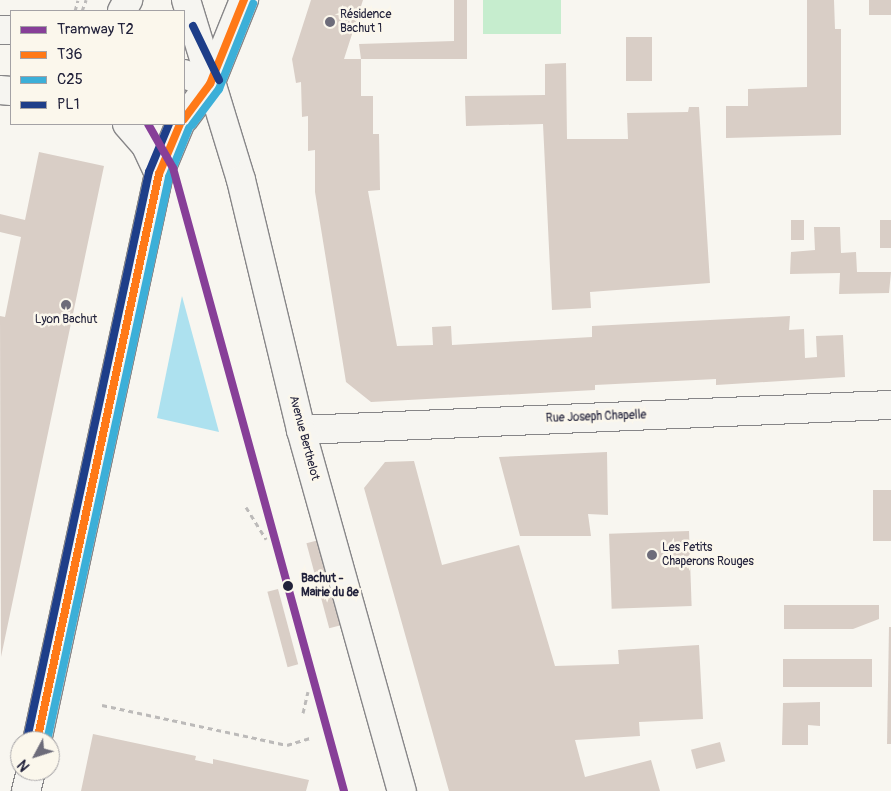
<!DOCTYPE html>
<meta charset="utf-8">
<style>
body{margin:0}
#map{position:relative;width:891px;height:791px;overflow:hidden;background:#f8f6f0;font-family:Pangolin,sans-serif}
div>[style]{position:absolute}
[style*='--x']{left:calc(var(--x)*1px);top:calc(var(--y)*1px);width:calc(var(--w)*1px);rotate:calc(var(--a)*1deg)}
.green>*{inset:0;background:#c6edce;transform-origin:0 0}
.water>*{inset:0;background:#ade1ef}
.building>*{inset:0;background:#d9cec6;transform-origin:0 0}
.path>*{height:3px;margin-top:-1.5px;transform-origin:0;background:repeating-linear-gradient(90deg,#bcbab9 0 5px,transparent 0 9px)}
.roads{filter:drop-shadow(1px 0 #878688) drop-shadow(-1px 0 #878688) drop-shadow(0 1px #878688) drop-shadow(0 -1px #878688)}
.minor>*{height:28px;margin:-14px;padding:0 14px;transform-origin:14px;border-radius:14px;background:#f6f5f1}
.major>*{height:28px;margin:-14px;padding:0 14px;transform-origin:14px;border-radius:14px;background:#f6f5f1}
.bus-1>*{height:8px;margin:-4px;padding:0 4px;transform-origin:4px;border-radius:4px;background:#ff7917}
.bus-2>*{height:8px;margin:-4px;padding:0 4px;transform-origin:4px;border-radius:4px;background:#3cafd8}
.bus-3>*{height:8px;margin:-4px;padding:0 4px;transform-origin:4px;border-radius:4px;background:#1e3e89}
.tram-1>*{height:8px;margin:-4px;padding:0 4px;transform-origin:4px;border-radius:4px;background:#873f98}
.dots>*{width:14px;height:14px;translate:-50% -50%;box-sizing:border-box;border:2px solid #fbf7ec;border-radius:50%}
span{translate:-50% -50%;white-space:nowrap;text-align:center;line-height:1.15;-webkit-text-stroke:5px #fbf7ec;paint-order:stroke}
.poi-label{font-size:12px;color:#22223b}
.left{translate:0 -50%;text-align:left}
.street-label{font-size:12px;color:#22223b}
.stop-label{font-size:12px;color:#22223b;font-weight:700}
.legend{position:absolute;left:10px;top:10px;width:175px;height:115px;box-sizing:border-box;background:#fbf7ec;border:1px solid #a4a2a5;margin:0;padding:6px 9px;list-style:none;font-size:15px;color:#22223b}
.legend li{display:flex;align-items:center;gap:10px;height:25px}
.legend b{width:25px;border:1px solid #a4a2a5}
.north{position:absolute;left:10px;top:731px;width:50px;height:50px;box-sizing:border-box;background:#fbf7ec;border:1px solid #a4a2a5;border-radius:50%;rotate:230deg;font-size:14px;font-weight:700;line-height:20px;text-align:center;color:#22223b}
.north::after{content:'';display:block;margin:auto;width:18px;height:22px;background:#6d6c7a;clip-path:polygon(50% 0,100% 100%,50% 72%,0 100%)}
</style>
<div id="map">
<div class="green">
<i style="left:483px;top:0;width:78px;height:34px"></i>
</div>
<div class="water">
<i style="clip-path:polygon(182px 296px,219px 432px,157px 418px)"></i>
</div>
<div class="building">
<i style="clip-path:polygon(311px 0,363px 0,344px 59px,361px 59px,359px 44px,454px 41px,454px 0,467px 0,467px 59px,361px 59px,361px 96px,373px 96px,373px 134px,379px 134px,380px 190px,368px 191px,397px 346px,433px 345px,432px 327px,451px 326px,452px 345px,592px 337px,592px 326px,790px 316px,789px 330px,804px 329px,805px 358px,817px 357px,816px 336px,843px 335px,845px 377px,716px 385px,716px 379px,595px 385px,595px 390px,371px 402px,346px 382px,315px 192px,315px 150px,308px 151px,308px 116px,302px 117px,301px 82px,296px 83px,292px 59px)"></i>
<i style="clip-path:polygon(807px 0,834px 0,835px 29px,841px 29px,841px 135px,726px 138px,726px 106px,748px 106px,748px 89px,807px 87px)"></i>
<i style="left:869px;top:0;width:22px;height:15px"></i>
<i style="left:626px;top:37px;width:26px;height:44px"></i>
<i style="clip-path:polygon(566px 63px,567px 139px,628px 139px,627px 113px,688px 112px,689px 107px,699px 107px,710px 283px,590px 292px,591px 308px,552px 310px,543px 124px,466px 126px,465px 96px,545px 95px,545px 64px)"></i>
<i style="clip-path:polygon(39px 152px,104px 166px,1px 657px,0 316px,5px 317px,21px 237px,0 232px,0 214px,25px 220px)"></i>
<i style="left:791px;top:220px;width:13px;height:20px"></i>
<i style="left:880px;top:220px;width:11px;height:28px"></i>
<i style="clip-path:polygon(814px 227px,840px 227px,841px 253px,856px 252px,857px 272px,891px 272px,889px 293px,839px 294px,840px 273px,790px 274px,791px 252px,815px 250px)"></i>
<i style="clip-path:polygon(607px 452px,608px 515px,588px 514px,591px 536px,520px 536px,499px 457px)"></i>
<i style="clip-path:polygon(414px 461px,442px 565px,519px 545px,555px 666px,619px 664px,618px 650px,699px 645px,703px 719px,639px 722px,640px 736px,575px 740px,585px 777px,651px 760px,660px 791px,449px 791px,364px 488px,385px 462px)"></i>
<i style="left:873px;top:490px;width:18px;height:51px"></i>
<i style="left:689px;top:531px;width:75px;height:80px;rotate:88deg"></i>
<i style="left:319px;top:540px;width:88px;height:13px;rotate:75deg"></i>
<i style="left:278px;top:589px;width:78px;height:11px;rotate:75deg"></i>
<i style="clip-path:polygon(784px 605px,879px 605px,879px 619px,853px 629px,784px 629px)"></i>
<i style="clip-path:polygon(889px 627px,891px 627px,891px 744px,887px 744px)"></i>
<i style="left:872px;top:659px;width:28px;height:89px;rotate:90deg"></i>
<i style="clip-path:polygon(820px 702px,820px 726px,808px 725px,808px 745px,782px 745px,783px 703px)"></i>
<i style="clip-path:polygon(93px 734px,196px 756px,195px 760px,213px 764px,213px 759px,309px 780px,306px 791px,81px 791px)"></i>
<i style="left:720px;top:742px;width:20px;height:30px;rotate:75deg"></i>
</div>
<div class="path">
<i style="--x:75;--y:11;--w:11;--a:-75"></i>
<i style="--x:82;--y:11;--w:12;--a:-70"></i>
<i style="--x:246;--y:507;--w:38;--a:58"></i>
<i style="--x:102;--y:705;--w:189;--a:12.2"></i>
<i style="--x:287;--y:745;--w:24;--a:-17"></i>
<i style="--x:303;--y:713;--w:22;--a:-77"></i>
</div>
<div class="roads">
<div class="minor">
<i style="--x:301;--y:430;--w:591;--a:-2.43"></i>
</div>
<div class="major">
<i style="--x:186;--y:0;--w:188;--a:73"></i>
<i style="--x:241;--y:180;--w:257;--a:76.5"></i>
<i style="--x:301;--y:430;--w:375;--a:74.4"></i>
<i style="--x:122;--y:11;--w:13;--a:-61"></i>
<i style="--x:0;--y:30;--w:11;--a:0"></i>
<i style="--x:184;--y:74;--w:28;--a:21"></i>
<i style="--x:0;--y:90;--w:11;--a:5"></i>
<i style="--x:184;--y:119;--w:44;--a:-53.4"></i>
<i style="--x:210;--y:84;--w:91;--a:-68"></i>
<i style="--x:127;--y:124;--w:29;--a:49"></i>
<i style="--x:146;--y:146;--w:31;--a:65"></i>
<i style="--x:37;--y:741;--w:580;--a:-77.86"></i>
<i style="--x:159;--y:174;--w:54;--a:-67.2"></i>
<i style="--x:26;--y:791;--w:21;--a:-76"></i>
</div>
</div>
<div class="bus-1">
<i style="--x:184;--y:119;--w:44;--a:-53.4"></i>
<i style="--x:210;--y:84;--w:91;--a:-68"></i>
<i style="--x:37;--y:741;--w:580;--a:-77.86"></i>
<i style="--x:159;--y:174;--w:54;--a:-67.2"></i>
</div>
<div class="bus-2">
<i style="--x:192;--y:125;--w:45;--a:-53.1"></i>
<i style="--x:219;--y:89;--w:92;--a:-68.2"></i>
<i style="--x:47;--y:741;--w:577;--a:-77.79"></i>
<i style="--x:169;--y:177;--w:53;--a:-67.8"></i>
</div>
<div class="bus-3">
<i style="--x:193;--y:26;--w:60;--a:64.3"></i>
<i style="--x:27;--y:739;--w:580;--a:-77.86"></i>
<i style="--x:149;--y:172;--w:52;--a:-67.4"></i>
</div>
<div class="tram-1">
<i style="--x:148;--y:124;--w:51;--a:60.4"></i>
<i style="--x:173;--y:168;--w:646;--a:74.65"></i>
</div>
<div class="dots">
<i style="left:330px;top:22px;background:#6d6c7a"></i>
<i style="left:66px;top:305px;background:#6d6c7a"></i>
<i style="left:652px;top:555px;background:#6d6c7a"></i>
<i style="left:288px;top:586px;background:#22223b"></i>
</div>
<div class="poi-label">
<span class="left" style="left:340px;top:22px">Résidence<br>Bachut 1</span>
<span style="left:66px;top:320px">Lyon Bachut</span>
<span class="left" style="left:662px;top:555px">Les Petits<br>Chaperons Rouges</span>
</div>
<div class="street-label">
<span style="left:596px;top:417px;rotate:-2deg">Rue Joseph Chapelle</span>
<span style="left:304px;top:438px;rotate:75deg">Avenue Berthelot</span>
</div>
<div class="stop-label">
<span class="left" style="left:301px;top:586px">Bachut -<br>Mairie du 8e</span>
</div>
<ul class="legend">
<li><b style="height:6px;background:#873f98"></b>Tramway T2</li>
<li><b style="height:6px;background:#ff7917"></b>T36</li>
<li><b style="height:6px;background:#3cafd8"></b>C25</li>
<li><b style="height:6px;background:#1e3e89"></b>PL1</li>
</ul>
<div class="north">N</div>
</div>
